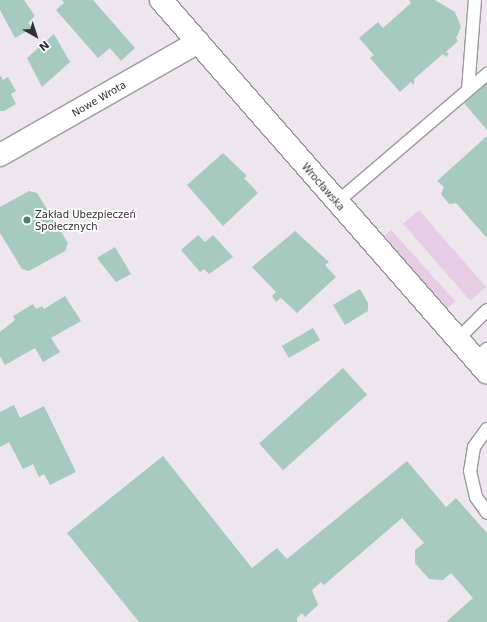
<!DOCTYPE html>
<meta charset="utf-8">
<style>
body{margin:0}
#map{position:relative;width:487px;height:622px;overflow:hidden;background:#ede6ec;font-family:"DejaVu Sans",sans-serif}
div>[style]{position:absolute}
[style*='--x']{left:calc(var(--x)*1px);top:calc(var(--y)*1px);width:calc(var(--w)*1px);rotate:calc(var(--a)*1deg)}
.green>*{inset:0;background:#e6cde4;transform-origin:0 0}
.building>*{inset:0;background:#a7cabf;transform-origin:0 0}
.roads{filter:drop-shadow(1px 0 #9e999e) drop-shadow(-1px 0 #9e999e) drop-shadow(0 1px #9e999e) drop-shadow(0 -1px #9e999e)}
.service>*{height:12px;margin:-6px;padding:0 6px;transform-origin:6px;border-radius:6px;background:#fff}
.minor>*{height:22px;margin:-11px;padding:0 11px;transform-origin:11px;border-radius:11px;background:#fff}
.tertiary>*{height:22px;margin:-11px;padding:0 11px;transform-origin:11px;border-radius:11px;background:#fff}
.dots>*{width:11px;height:11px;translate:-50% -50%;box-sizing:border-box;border:2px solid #fff;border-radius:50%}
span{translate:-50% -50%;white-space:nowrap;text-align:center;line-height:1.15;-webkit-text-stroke:3.5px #fff;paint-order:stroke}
.street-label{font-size:10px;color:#343134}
.poi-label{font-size:10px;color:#343134}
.left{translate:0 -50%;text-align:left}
.north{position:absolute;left:16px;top:16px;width:40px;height:40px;-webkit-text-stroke:3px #fff;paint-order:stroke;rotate:141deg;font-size:11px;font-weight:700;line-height:16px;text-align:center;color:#343134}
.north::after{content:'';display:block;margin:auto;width:14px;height:18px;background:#343134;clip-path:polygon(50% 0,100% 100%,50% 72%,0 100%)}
</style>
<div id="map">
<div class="green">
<i style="left:419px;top:210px;width:102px;height:21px;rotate:49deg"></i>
<i style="left:391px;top:230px;width:96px;height:11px;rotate:48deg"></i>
</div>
<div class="building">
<i style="clip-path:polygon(0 0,24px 0,35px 16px,28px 23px,32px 28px,15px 38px,0 10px)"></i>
<i style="clip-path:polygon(62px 0,93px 0,135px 48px,121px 61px,110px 48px,98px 58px,56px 10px,64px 3px)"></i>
<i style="clip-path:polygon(409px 0,435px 0,455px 12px,461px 27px,456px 38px,458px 41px,446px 52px,449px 54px,446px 57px,443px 54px,414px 79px,414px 85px,411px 82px,400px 92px,370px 58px,374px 55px,359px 38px,378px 22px,383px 28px,411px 3px)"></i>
<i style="clip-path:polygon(54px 34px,70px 62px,42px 87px,27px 58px)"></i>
<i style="clip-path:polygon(0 75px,3px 80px,8px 77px,16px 91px,11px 94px,16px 104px,4px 111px,0 111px)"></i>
<i style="clip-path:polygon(487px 83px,487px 130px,464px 103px)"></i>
<i style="clip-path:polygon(487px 136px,487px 238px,456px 203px,449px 204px,441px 194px,444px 187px,437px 181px)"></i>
<i style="clip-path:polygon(223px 153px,247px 176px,244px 178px,258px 193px,223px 226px,187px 185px)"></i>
<i style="clip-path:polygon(29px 191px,37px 193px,68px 243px,65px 251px,29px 271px,22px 269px,0 233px,0 207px)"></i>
<i style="clip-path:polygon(295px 231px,329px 262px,325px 265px,336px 277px,297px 313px,281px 298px,276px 302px,272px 296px,276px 292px,252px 267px)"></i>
<i style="clip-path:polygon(198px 235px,205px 242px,213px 235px,233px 257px,209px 274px,204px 269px,200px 272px,181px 250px)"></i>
<i style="clip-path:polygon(115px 247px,131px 274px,116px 282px,97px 258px)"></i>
<i style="clip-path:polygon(360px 289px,368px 303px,368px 311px,345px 325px,333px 305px)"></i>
<i style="clip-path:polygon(65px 296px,81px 321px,51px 338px,60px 352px,43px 362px,35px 348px,5px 365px,0 356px,0 332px,15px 320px,13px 316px,33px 304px,36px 309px,42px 306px,44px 309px)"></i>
<i style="left:313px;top:328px;width:14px;height:36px;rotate:60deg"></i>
<i style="left:343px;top:368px;width:36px;height:113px;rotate:48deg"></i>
<i style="clip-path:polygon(14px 405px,20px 418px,44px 406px,76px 472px,50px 485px,44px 474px,39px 477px,33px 464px,23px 469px,9px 442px,0 447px,0 412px)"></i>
<i style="clip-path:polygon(163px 456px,252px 568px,277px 548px,287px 559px,407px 461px,446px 507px,456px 498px,487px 533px,487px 622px,446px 622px,473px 598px,451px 573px,443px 580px,429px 579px,415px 563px,415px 550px,424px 543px,402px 518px,324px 585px,321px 582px,312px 590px,318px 605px,305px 617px,302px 613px,297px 618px,297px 622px,139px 622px,67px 533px)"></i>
</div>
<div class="roads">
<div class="service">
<i style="--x:468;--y:90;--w:90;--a:-85.6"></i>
<i style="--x:336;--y:203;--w:199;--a:-40.5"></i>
<i style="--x:457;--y:340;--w:42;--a:-45"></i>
<i style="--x:475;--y:359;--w:16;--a:-40"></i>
<i style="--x:487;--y:429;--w:22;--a:126"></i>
<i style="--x:474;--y:447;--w:24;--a:99"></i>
<i style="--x:470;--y:471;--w:27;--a:77"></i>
<i style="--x:476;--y:497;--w:19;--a:55"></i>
</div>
<div class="minor">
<i style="--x:0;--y:155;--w:228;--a:-29.7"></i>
</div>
<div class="tertiary">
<i style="--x:161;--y:0;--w:495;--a:48.8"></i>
</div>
</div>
<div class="dots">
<i style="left:27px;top:220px;background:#428270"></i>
</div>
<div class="street-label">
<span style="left:99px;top:99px;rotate:-30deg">Nowe Wrota</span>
<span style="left:323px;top:187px;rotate:49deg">Wrocławska</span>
</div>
<div class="poi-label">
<span class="left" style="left:35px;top:220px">Zakład Ubezpieczeń<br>Społecznych</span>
</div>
<div class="north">N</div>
</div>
